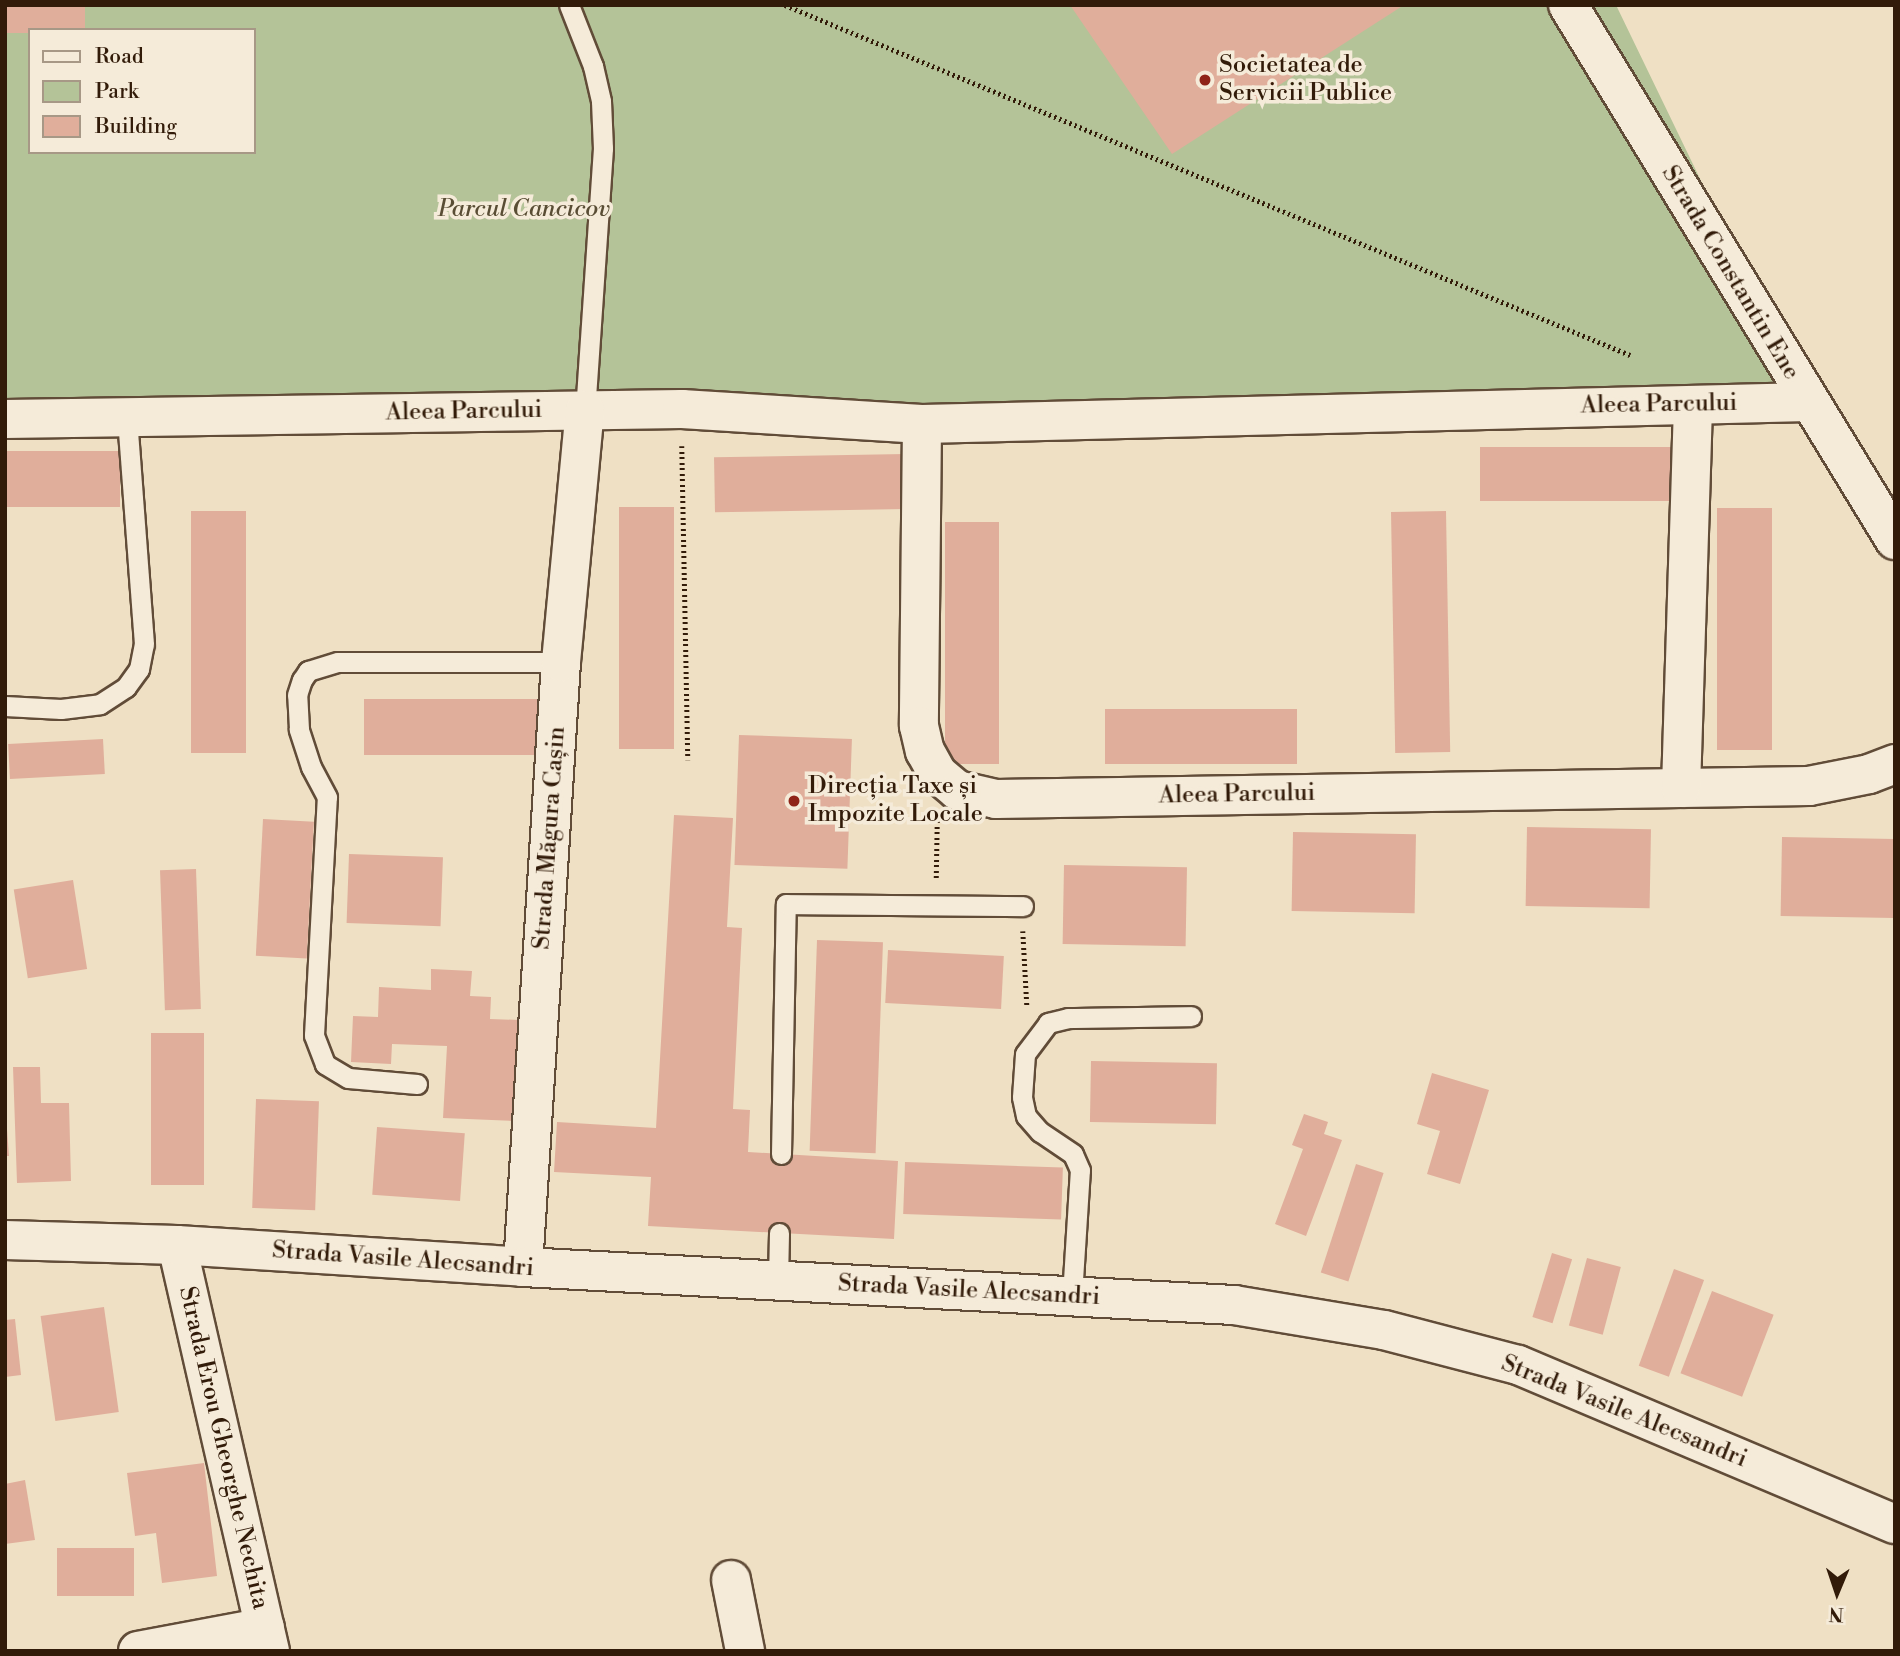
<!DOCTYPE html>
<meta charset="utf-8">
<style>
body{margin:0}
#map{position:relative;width:1900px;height:1656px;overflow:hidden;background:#efe0c4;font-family:"Libre Bodoni",serif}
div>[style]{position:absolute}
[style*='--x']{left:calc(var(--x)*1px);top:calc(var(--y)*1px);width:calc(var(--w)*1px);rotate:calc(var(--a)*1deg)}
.green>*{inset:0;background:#b4c398}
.building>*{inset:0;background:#e0ae9b;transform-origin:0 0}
.path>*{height:4.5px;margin-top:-2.25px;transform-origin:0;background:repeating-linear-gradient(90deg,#321b09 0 2px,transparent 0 5.5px)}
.roads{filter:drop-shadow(2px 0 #614c38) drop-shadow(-2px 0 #614c38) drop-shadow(0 2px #614c38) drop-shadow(0 -2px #614c38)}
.lane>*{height:19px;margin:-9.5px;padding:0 9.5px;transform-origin:9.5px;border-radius:9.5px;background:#f5ebd9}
.street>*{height:38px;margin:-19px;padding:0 19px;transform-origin:19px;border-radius:19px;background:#f5ebd9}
.secondary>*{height:38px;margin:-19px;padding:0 19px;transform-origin:19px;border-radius:19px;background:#f5ebd9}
.dots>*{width:19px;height:19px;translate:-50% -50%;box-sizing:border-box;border:4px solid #f5ebd9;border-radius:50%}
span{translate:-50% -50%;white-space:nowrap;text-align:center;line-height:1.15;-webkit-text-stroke:7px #f5ebd9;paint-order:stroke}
.poi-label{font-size:24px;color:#321b09}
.left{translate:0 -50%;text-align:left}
.park-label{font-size:24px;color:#594d34;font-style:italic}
.street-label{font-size:24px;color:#321b09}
.frame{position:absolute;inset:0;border:7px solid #321b09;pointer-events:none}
.legend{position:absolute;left:28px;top:28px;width:228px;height:126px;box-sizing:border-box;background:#f5ebd9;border:2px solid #a79886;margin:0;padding:9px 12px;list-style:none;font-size:21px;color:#321b09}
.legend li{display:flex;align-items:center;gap:14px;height:35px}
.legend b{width:35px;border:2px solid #a79886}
.north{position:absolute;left:1802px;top:1558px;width:70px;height:70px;-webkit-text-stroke:5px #f5ebd9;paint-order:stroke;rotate:182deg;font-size:19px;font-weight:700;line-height:28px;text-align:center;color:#321b09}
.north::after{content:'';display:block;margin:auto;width:24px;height:32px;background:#321b09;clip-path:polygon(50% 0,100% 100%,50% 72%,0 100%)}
</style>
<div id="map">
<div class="green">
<i style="clip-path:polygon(evenodd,5px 5px,1616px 5px,1808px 402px,5px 420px,5px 5px,30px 30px,254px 30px,254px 152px,30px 152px,30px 30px)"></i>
</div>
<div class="building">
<i style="left:5px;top:5px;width:80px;height:28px"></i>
<i style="clip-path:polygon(1070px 5px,1404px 5px,1172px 154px)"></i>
<i style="left:1672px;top:447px;width:54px;height:192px;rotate:90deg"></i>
<i style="left:120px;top:451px;width:56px;height:115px;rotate:90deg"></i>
<i style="left:905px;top:454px;width:55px;height:191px;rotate:89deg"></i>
<i style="left:619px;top:507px;width:55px;height:242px"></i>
<i style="left:1717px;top:508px;width:55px;height:242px"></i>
<i style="left:191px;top:511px;width:55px;height:242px"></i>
<i style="left:1446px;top:511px;width:241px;height:55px;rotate:89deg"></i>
<i style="left:999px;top:522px;width:242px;height:54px;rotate:90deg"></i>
<i style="left:542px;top:699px;width:56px;height:178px;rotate:90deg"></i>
<i style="left:1297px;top:709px;width:55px;height:192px;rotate:90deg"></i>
<i style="left:739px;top:735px;width:113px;height:130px;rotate:2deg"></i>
<i style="left:103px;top:739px;width:35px;height:95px;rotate:87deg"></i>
<i style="clip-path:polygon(674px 815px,733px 818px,727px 927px,742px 928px,733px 1109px,750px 1110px,748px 1152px,898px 1161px,894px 1239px,648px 1226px,651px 1177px,554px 1172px,557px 1122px,656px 1128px)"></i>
<i style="left:263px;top:819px;width:51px;height:137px;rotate:3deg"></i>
<i style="left:1527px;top:827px;width:124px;height:79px;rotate:1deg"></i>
<i style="left:1293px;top:832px;width:123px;height:79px;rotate:1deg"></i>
<i style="left:1782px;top:837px;width:113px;height:79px;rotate:1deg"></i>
<i style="left:349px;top:854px;width:94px;height:69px;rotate:2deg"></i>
<i style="left:1064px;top:865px;width:123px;height:79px;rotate:1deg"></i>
<i style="left:196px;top:869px;width:140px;height:36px;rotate:88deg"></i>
<i style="left:73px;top:880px;width:90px;height:60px;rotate:81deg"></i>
<i style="left:817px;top:940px;width:66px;height:211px;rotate:2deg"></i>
<i style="left:888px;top:950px;width:116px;height:53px;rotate:3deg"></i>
<i style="clip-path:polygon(431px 969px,472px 971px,470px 996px,491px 997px,490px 1019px,520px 1020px,515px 1121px,443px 1118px,447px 1046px,392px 1044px,391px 1064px,351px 1062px,353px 1016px,378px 1017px,379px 987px,431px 990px)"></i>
<i style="left:151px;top:1033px;width:53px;height:152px"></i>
<i style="left:1091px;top:1061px;width:126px;height:61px;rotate:1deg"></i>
<i style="clip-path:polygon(13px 1067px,40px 1067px,41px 1103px,69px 1103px,71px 1181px,17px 1183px)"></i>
<i style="clip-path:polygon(1432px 1073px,1489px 1090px,1460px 1184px,1427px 1174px,1440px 1131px,1417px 1124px)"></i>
<i style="left:256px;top:1099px;width:63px;height:109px;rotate:2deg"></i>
<i style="clip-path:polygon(1304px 1114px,1328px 1122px,1324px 1134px,1342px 1140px,1306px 1236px,1275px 1224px,1303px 1149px,1292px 1145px)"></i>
<i style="left:377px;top:1127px;width:88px;height:68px;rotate:4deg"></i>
<i style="clip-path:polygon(5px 1129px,7px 1129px,9px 1156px,5px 1156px)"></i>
<i style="left:905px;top:1162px;width:158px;height:52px;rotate:2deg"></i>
<i style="left:1356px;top:1164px;width:29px;height:114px;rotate:18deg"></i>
<i style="left:1552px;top:1253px;width:21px;height:67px;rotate:17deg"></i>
<i style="left:1587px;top:1258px;width:35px;height:70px;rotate:15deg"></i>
<i style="left:1674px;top:1269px;width:32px;height:103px;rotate:20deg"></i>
<i style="left:1712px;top:1291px;width:66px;height:88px;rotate:21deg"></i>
<i style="left:104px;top:1307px;width:106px;height:64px;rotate:82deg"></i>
<i style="clip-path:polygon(15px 1319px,21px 1375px,5px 1377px,5px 1320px)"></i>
<i style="clip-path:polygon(204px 1463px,217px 1576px,162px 1583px,156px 1533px,135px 1536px,127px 1473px)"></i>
<i style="clip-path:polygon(25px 1480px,35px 1540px,5px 1544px,5px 1484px)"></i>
<i style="left:57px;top:1548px;width:77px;height:48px"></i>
</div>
<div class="path">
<i style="--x:785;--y:5;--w:915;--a:22.5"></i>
<i style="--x:682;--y:446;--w:314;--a:88.9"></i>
<i style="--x:936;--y:878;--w:58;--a:-89"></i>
<i style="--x:1023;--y:931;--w:75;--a:86.9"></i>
</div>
<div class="roads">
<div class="lane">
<i style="--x:569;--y:5;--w:66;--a:68.5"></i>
<i style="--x:593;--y:66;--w:36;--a:77"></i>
<i style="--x:601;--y:101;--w:47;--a:87.6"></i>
<i style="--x:603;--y:148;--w:263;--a:93.9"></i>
<i style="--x:5;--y:706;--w:56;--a:3.1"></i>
<i style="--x:61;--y:709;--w:39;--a:-7"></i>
<i style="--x:100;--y:704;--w:31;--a:-33"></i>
<i style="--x:126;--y:687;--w:22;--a:-54"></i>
<i style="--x:139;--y:669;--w:25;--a:-79"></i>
<i style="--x:144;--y:644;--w:228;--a:-94.3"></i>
<i style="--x:417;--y:1084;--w:69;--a:-175"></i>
<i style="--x:348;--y:1078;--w:27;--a:-149"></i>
<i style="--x:325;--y:1064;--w:31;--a:-111"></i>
<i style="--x:314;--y:1035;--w:238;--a:-86.9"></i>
<i style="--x:327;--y:797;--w:34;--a:-118"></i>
<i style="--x:311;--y:767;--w:40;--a:-108"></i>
<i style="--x:299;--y:729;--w:34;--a:-93"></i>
<i style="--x:297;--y:695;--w:16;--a:-72"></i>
<i style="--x:302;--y:680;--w:11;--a:-56"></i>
<i style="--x:308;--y:671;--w:31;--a:-17"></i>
<i style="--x:338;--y:662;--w:223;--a:0"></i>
<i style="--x:781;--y:1154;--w:250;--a:-88.9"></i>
<i style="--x:786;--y:904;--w:237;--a:0.5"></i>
<i style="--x:778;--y:1281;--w:48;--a:-88.8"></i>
<i style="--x:1072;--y:1296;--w:126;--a:-86.4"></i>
<i style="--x:1080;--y:1170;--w:17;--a:-114"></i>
<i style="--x:1073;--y:1154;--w:40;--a:-146"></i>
<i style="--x:1040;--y:1132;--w:21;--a:-131"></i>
<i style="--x:1026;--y:1116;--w:19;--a:-102"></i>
<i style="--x:1022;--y:1097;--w:43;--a:-86"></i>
<i style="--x:1025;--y:1054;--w:39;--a:-53"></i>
<i style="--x:1048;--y:1023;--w:21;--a:-14"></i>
<i style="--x:1068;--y:1018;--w:123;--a:-0.9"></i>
</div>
<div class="street">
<i style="--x:5;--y:419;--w:677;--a:-0.85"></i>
<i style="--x:682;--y:409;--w:240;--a:3.6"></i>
<i style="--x:922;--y:424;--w:886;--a:-1.42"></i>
<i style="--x:922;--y:424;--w:302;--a:90.6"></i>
<i style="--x:919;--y:726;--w:26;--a:77"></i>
<i style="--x:925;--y:751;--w:26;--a:61"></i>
<i style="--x:938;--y:774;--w:25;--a:40"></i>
<i style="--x:957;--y:790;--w:40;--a:13"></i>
<i style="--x:996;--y:799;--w:813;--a:-0.92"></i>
<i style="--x:1809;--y:786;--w:61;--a:-11.3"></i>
<i style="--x:1869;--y:774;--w:28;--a:-21"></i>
<i style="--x:1681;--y:788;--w:383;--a:-88.2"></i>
<i style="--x:177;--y:1245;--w:417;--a:77.1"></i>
<i style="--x:523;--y:1267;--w:606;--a:-86.41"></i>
<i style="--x:561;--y:662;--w:253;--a:-84.6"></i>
<i style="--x:731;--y:1580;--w:72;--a:78.8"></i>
<i style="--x:138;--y:1651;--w:129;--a:-10.7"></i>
</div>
<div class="secondary">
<i style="--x:1568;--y:5;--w:627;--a:58.57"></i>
<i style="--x:5;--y:1240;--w:172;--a:1.7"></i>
<i style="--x:177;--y:1245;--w:347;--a:3.6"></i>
<i style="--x:523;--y:1267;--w:712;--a:3.06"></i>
<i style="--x:1234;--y:1305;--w:152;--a:9.5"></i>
<i style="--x:1384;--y:1330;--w:138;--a:14.6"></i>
<i style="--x:1518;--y:1365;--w:409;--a:22.9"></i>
</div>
</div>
<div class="dots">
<i style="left:1205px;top:80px;background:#8f2418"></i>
<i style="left:794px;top:801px;background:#8f2418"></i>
</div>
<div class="poi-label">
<span class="left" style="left:1219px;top:80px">Societatea de<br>Servicii Publice</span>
<span class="left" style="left:808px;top:801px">Direcția Taxe și<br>Impozite Locale</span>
</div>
<div class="park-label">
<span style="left:524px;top:210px">Parcul Cancicov</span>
</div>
<div class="street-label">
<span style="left:1730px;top:273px;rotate:59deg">Strada Constantin Ene</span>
<span style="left:1659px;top:405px;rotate:-1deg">Aleea Parcului</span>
<span style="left:464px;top:412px;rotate:-1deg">Aleea Parcului</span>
<span style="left:1237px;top:795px;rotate:-1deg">Aleea Parcului</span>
<span style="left:550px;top:838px;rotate:-86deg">Strada Măgura Cașin</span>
<span style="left:403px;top:1260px;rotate:4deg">Strada Vasile Alecsandri</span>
<span style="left:969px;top:1291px;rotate:3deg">Strada Vasile Alecsandri</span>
<span style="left:1624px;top:1412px;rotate:22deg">Strada Vasile Alecsandri</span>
<span style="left:223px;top:1448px;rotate:77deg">Strada Erou Gheorghe Nechita</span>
</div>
<div class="frame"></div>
<ul class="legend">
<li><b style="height:9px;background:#f5ebd9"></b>Road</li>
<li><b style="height:19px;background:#b4c398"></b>Park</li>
<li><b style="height:19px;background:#e0ae9b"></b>Building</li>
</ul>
<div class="north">N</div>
</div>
